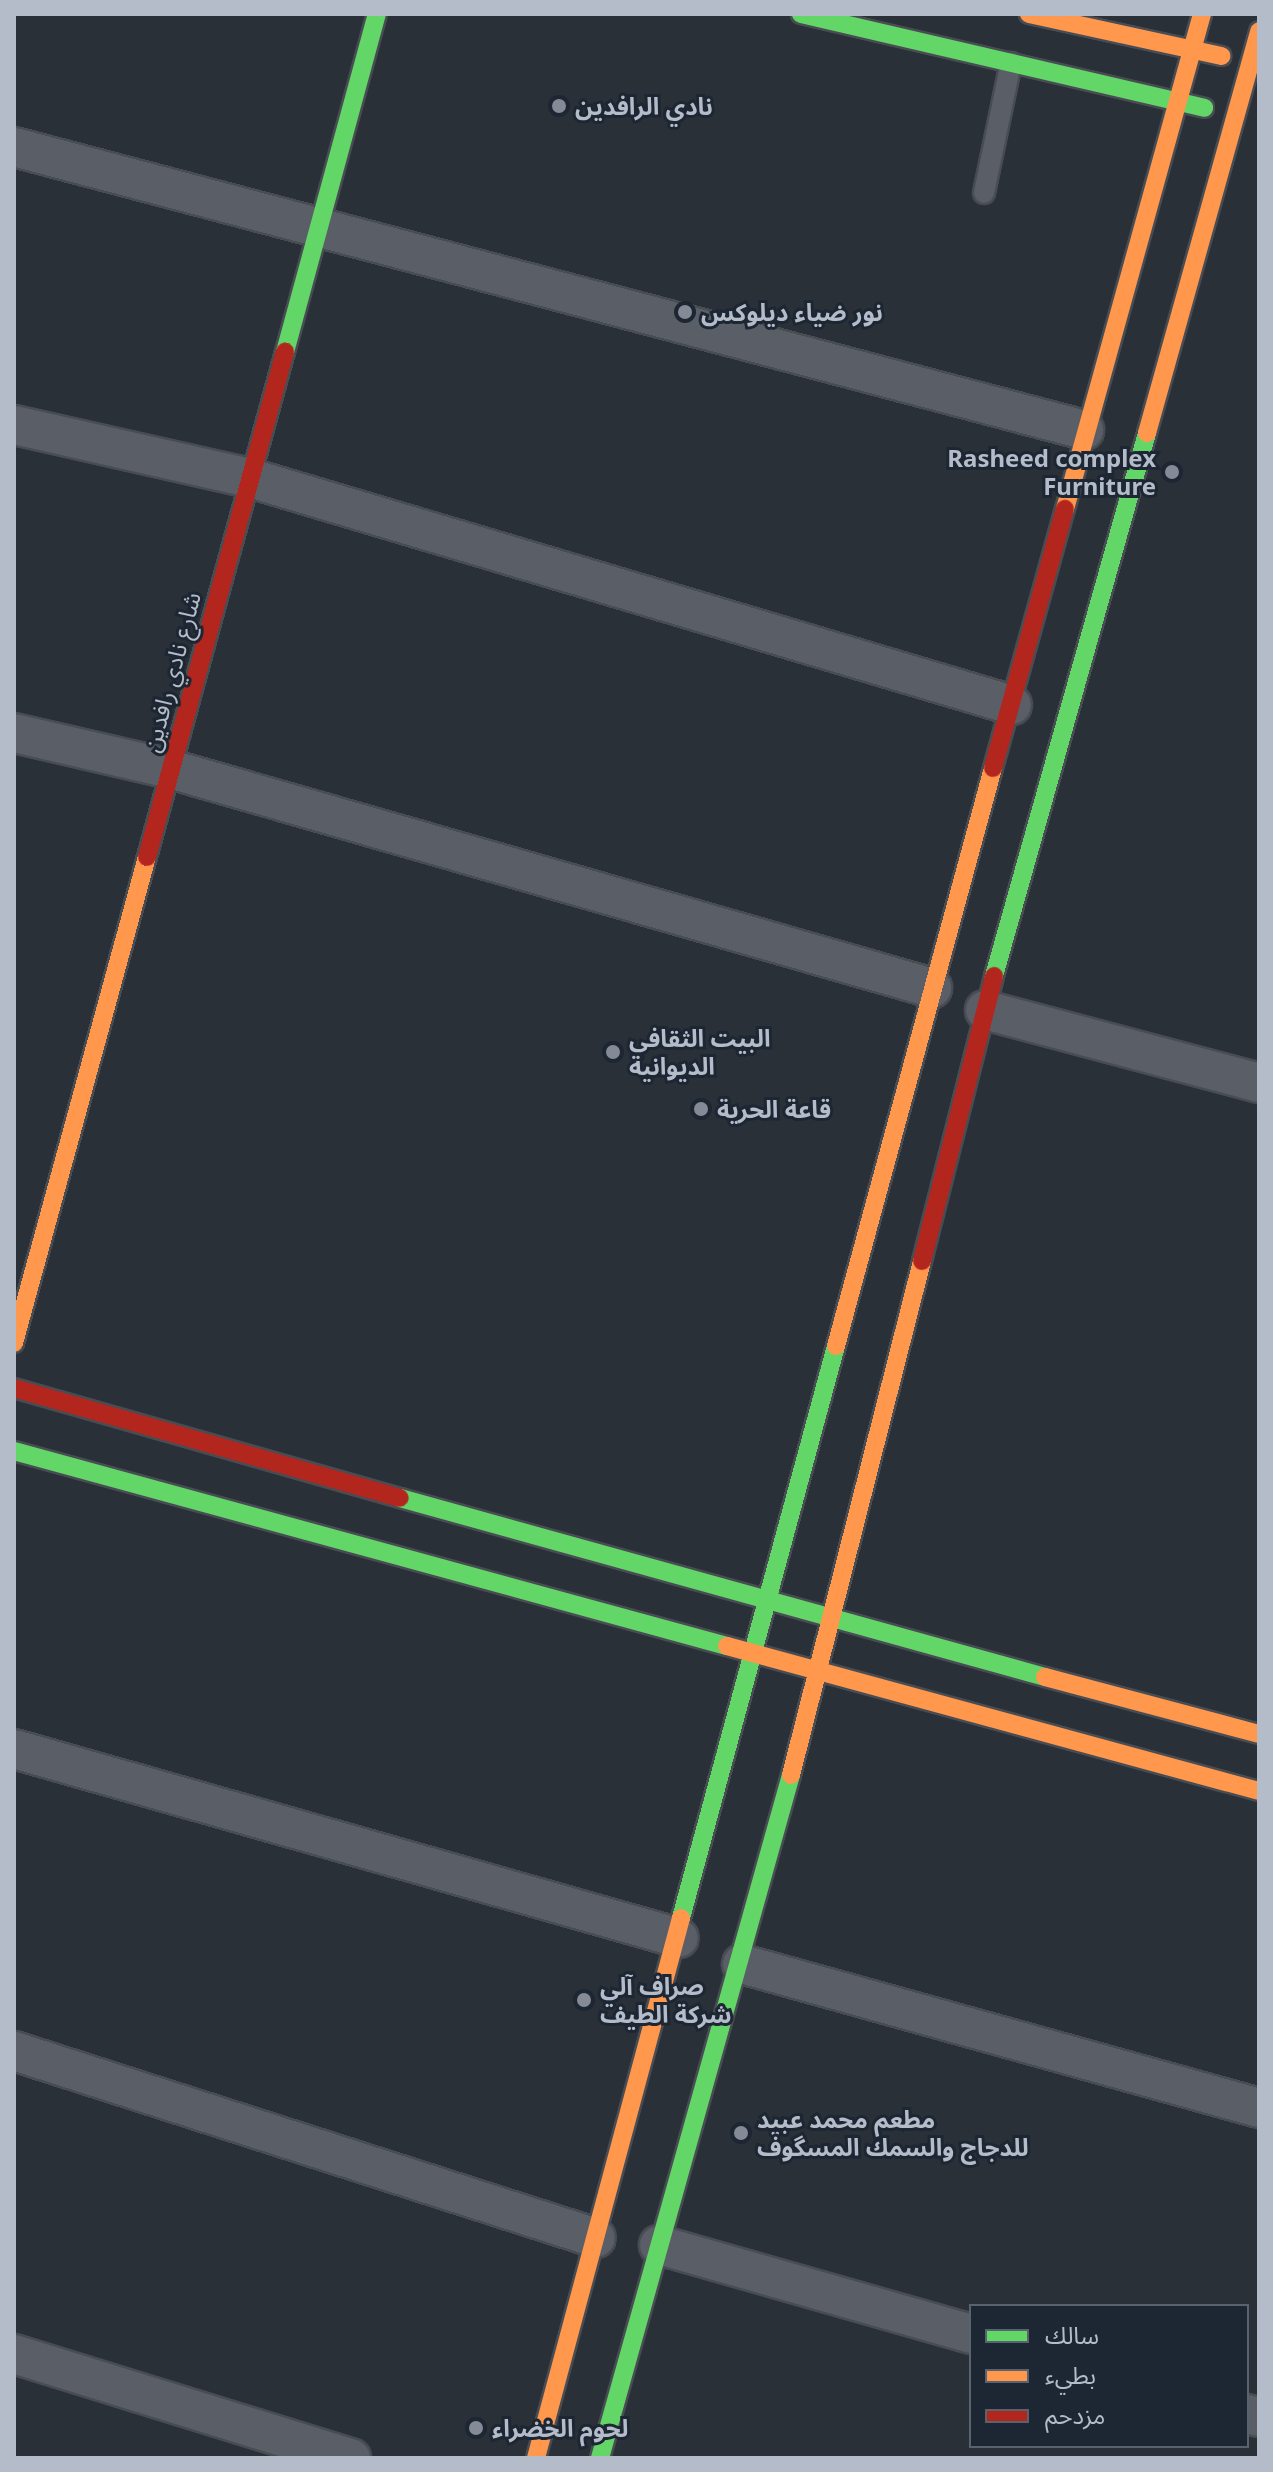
<!DOCTYPE html>
<meta charset="utf-8">
<style>
body{margin:0}
#map{position:relative;width:1273px;height:2472px;overflow:hidden;background:#2a3038;font-family:"Noto Sans","Noto Sans Arabic",sans-serif}
div>[style]{position:absolute}
[style*='--x']{left:calc(var(--x)*1px);top:calc(var(--y)*1px);width:calc(var(--w)*1px);rotate:calc(var(--a)*1deg)}
.roads{filter:drop-shadow(2px 0 #484c53) drop-shadow(-2px 0 #484c53) drop-shadow(0 2px #484c53) drop-shadow(0 -2px #484c53)}
.lane>*{height:20px;margin:-10px;padding:0 10px;transform-origin:10px;border-radius:10px;background:#5a5e66}
.street>*{height:38px;margin:-19px;padding:0 19px;transform-origin:19px;border-radius:19px;background:#5a5e66}
.fast>*{height:18px;margin:-9px;padding:0 9px;transform-origin:9px;border-radius:9px;background:#63d668}
.slow>*{height:18px;margin:-9px;padding:0 9px;transform-origin:9px;border-radius:9px;background:#ff974d}
.jam>*{height:18px;margin:-9px;padding:0 9px;transform-origin:9px;border-radius:9px;background:#b3261e}
.dots>*{width:22px;height:22px;translate:-50% -50%;box-sizing:border-box;border:4px solid #1d2633;border-radius:50%}
span{translate:-50% -50%;white-space:nowrap;text-align:center;line-height:1.15;-webkit-text-stroke:6px #1d2633;paint-order:stroke}
.poi-label{font-size:24px;color:#b4bcc9;font-weight:700}
.left{translate:0 -50%;text-align:left}
.right{translate:-100% -50%;text-align:right}
.street-label{font-size:24px;color:#b4bcc9}
.frame{position:absolute;inset:0;border:16px solid #b4bcc9;pointer-events:none}
.legend{position:absolute;left:969px;top:2304px;width:280px;height:144px;box-sizing:border-box;background:#1d2633;border:2px solid #59626f;margin:0;padding:10px 14px;list-style:none;font-size:24px;color:#b4bcc9}
.legend li{display:flex;align-items:center;gap:16px;height:40px}
.legend b{width:40px;border:2px solid #59626f}
</style>
<div id="map">
<div class="roads">
<div class="lane">
<i style="--x:984;--y:193;--w:133;--a:-78.3"></i>
</div>
<div class="street">
<i style="--x:14;--y:147;--w:1107;--a:14.81"></i>
<i style="--x:14;--y:425;--w:242;--a:12.7"></i>
<i style="--x:250;--y:478;--w:795;--a:16.59"></i>
<i style="--x:14;--y:733;--w:160;--a:13"></i>
<i style="--x:170;--y:769;--w:793;--a:16.03"></i>
<i style="--x:985;--y:1010;--w:284;--a:14.9"></i>
<i style="--x:14;--y:1749;--w:691;--a:15.87"></i>
<i style="--x:742;--y:1964;--w:537;--a:15.56"></i>
<i style="--x:14;--y:2051;--w:611;--a:17.81"></i>
<i style="--x:659;--y:2245;--w:324;--a:15.9"></i>
<i style="--x:14;--y:2354;--w:353;--a:17.2"></i>
<i style="--x:1247;--y:2414;--w:12;--a:14"></i>
</div>
<div class="fast">
<i style="--x:801;--y:14;--w:414;--a:13.1"></i>
<i style="--x:285;--y:352;--w:350;--a:-74.8"></i>
<i style="--x:994;--y:976;--w:564;--a:-74.26"></i>
<i style="--x:14;--y:1451;--w:739;--a:15.3"></i>
<i style="--x:400;--y:1498;--w:669;--a:15.51"></i>
<i style="--x:681;--y:1918;--w:593;--a:-74.84"></i>
<i style="--x:600;--y:2458;--w:709;--a:-74.38"></i>
</div>
<div class="slow">
<i style="--x:1029;--y:14;--w:197;--a:12.3"></i>
<i style="--x:1147;--y:433;--w:417;--a:-74.4"></i>
<i style="--x:1065;--y:509;--w:514;--a:-74.53"></i>
<i style="--x:14;--y:1343;--w:504;--a:-74.7"></i>
<i style="--x:836;--y:1346;--w:599;--a:-74.8"></i>
<i style="--x:727;--y:1646;--w:551;--a:15.25"></i>
<i style="--x:1045;--y:1677;--w:221;--a:14.9"></i>
<i style="--x:791;--y:1775;--w:530;--a:-75.7"></i>
<i style="--x:536;--y:2458;--w:559;--a:-74.97"></i>
</div>
<div class="jam">
<i style="--x:993;--y:768;--w:269;--a:-74.5"></i>
<i style="--x:147;--y:857;--w:524;--a:-74.72"></i>
<i style="--x:922;--y:1261;--w:294;--a:-75.8"></i>
<i style="--x:14;--y:1388;--w:401;--a:15.9"></i>
</div>
</div>
<div class="dots">
<i style="left:559px;top:106px;background:#848b96"></i>
<i style="left:685px;top:312px;background:#848b96"></i>
<i style="left:1172px;top:472px;background:#848b96"></i>
<i style="left:613px;top:1052px;background:#848b96"></i>
<i style="left:701px;top:1109px;background:#848b96"></i>
<i style="left:584px;top:2000px;background:#848b96"></i>
<i style="left:741px;top:2133px;background:#848b96"></i>
<i style="left:476px;top:2428px;background:#848b96"></i>
</div>
<div class="poi-label">
<span class="left" style="left:575px;top:106px">نادي الرافدين</span>
<span class="left" style="left:701px;top:312px">نور ضياء ديلوكس</span>
<span class="right" style="left:1156px;top:472px">Rasheed complex<br>Furniture</span>
<span class="left" style="left:629px;top:1052px">البيت الثقافي<br>الديوانية</span>
<span class="left" style="left:717px;top:1109px">قاعة الحرية</span>
<span class="left" style="left:600px;top:2000px">صراف آلي<br>شركة الطيف</span>
<span class="left" style="left:757px;top:2133px">مطعم محمد عبيد<br>للدجاج والسمك المسگوف</span>
<span class="left" style="left:492px;top:2428px">لحوم الخضراء</span>
</div>
<div class="street-label">
<span style="left:171px;top:672px;rotate:-75deg">شارع نادي رافدين</span>
</div>
<div class="frame"></div>
<ul class="legend">
<li><b style="height:10px;background:#63d668"></b>سالك</li>
<li><b style="height:10px;background:#ff974d"></b>بطيء</li>
<li><b style="height:10px;background:#b3261e"></b>مزدحم</li>
</ul>
</div>
